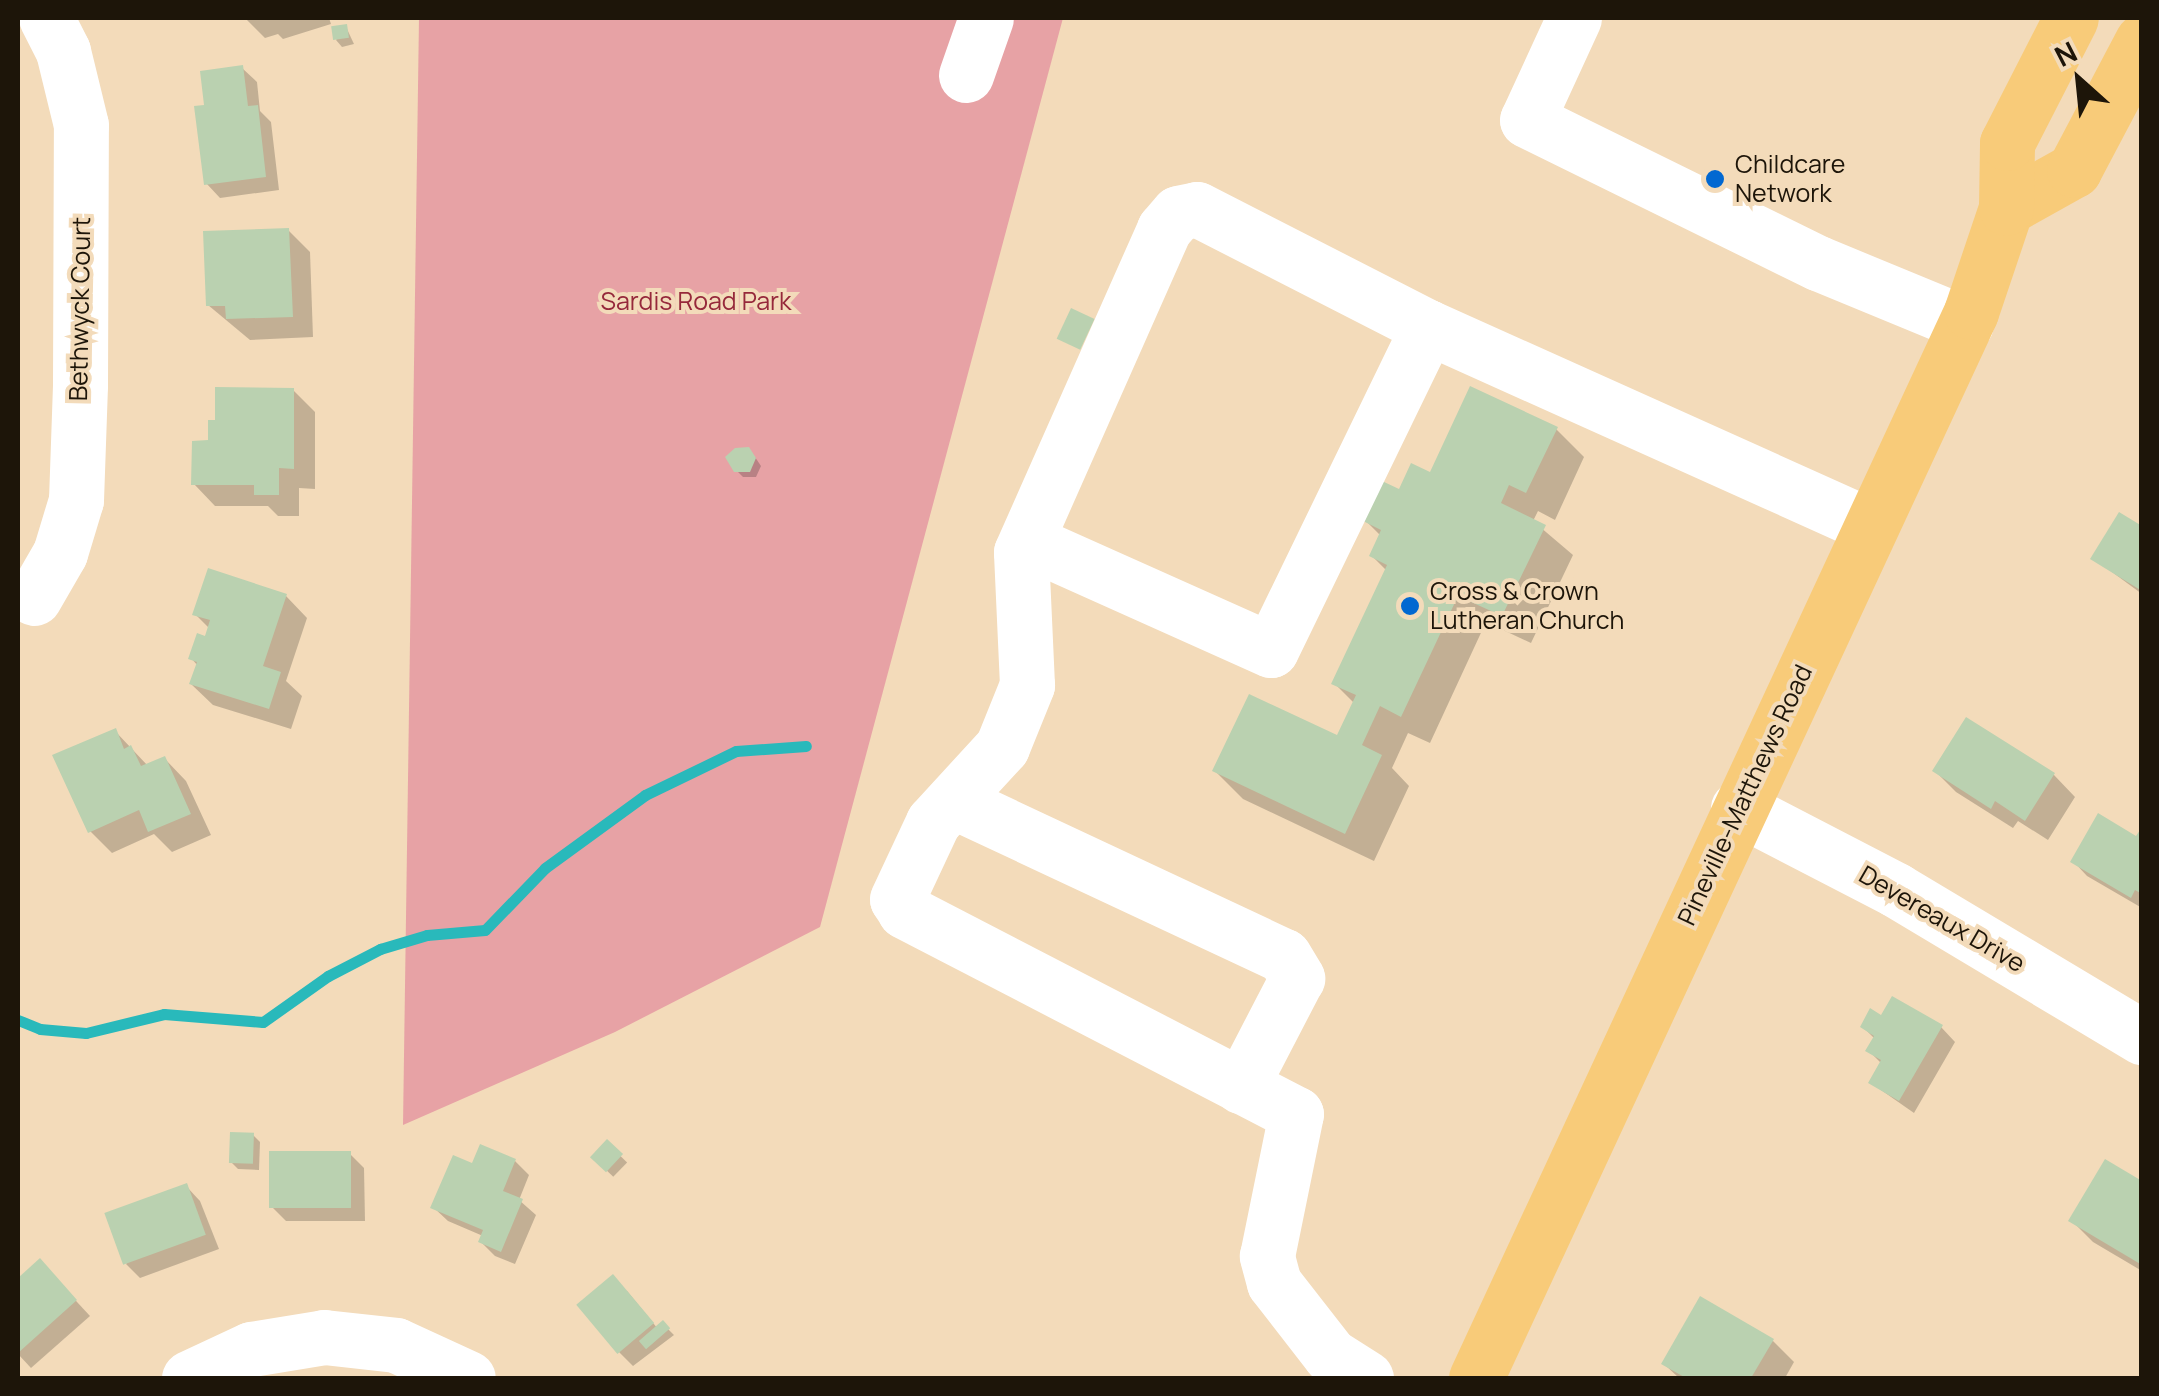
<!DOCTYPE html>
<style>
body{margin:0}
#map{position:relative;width:2159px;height:1396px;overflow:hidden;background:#f3dbba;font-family:Manrope,sans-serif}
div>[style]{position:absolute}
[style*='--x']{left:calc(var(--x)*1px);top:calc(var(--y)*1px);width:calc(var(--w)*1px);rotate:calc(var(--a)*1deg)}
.green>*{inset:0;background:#e7a2a5}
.shadow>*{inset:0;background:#0003;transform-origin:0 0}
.stream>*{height:11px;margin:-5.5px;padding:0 5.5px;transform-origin:5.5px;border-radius:5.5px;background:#29b9bb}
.building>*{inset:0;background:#bad1b0;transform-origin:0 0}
.minor>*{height:55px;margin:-27.5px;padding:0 27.5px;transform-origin:27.5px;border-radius:27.5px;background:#fff}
.major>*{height:55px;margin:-27.5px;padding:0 27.5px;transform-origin:27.5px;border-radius:27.5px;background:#f8cb79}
.dots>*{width:28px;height:28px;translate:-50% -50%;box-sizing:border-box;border:5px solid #f3dbba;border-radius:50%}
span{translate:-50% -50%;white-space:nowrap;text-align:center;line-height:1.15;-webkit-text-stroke:8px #f3dbba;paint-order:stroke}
.poi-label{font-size:25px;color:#1d1509}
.left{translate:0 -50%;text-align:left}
.park-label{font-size:25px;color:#96293b}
.street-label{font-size:25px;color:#1d1509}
.frame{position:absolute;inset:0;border:20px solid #1d1509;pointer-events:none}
.north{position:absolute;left:2029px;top:30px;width:100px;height:100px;-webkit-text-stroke:8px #f3dbba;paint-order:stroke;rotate:333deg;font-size:28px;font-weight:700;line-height:40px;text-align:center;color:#1d1509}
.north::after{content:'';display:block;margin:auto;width:35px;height:45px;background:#1d1509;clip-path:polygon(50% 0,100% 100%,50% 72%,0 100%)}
</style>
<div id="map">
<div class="green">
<i style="clip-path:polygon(419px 18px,1063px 18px,820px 927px,615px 1032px,403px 1125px)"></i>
</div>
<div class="shadow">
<i style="clip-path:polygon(245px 18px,329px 18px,331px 24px,283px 39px,278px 34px,265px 38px)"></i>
<i style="clip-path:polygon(346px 27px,354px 44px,342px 47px,336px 40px)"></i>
<i style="clip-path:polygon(242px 68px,257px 82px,260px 111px,271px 122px,279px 190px,220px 198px,206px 183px,207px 107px)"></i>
<i style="clip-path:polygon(288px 230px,310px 252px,313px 337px,250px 340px,208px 305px)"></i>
<i style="clip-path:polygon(293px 390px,315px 412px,315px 489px,299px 488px,299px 516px,278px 516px,268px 506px,215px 506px,194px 484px,217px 422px)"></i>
<i style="clip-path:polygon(1556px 429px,1584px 457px,1555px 520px,1538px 511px,1533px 521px,1573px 555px,1531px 643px,1486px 622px,1430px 743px,1408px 733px,1392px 768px,1409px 786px,1374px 861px,1243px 799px,1215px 771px,1338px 738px,1355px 704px,1334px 683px,1387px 571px,1372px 556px,1381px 536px,1366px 521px,1400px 492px,1431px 475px)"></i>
<i style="clip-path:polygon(755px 457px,761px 466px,756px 477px,743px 477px,736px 470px)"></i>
<i style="clip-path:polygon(2142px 529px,2142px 594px,2093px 558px)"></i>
<i style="clip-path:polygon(286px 596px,307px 618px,286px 681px,302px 696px,291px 729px,213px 705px,191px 684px,198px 666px,191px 658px,210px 629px,195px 614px)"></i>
<i style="clip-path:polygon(1966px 720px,2054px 775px,2075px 797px,2048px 840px,2018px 821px,2013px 828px,1956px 792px,1935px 771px)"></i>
<i style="clip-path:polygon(115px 731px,148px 766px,165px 759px,186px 781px,211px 835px,172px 852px,154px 834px,112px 853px,90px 831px)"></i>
<i style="clip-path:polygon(2142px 832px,2142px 908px,2087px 876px,2073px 861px,2137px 840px)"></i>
<i style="clip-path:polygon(1882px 1018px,1941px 1027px,1955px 1042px,1914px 1113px,1871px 1083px,1882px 1064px,1868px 1050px,1875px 1039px,1863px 1027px)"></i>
<i style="clip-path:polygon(253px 1135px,260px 1142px,259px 1170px,238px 1169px,231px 1162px)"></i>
<i style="left:607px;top:1143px;width:28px;height:20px;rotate:44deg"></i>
<i style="clip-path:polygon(350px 1154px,364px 1168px,365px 1221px,286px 1221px,272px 1207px)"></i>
<i style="clip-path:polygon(515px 1161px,529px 1175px,519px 1200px,536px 1215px,515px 1264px,495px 1256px,481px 1242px,483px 1236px,448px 1221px,433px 1207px)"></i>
<i style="clip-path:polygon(2142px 1184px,2142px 1271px,2093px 1242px,2071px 1220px)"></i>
<i style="clip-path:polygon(186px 1186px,200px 1201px,219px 1249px,140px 1278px,126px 1264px)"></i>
<i style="clip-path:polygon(40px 1262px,90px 1316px,31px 1368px,18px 1354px,18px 1282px)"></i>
<i style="clip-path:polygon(627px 1291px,658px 1329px,663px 1324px,674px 1335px,633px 1366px,619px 1352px)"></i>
<i style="clip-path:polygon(1773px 1341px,1794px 1362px,1785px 1378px,1679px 1378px,1664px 1364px)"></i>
</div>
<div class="stream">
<i style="--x:18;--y:1020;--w:24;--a:22"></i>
<i style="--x:40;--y:1029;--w:46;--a:5"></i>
<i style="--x:86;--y:1033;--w:80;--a:-13.7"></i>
<i style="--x:164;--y:1014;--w:99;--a:4.6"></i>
<i style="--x:263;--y:1022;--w:80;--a:-35.3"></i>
<i style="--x:328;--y:976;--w:59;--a:-27.4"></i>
<i style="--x:380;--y:949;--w:49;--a:-16.6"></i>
<i style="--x:427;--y:935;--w:58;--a:-4.9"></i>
<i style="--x:485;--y:930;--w:86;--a:-45.9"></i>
<i style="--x:545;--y:868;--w:124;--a:-36.1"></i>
<i style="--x:645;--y:795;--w:101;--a:-25.8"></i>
<i style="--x:736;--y:751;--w:70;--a:-4.1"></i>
</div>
<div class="building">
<i style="left:347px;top:24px;width:14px;height:16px;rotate:82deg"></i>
<i style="clip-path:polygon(243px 65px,248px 106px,258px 105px,266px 177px,204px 185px,194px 106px,204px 105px,200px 71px)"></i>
<i style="clip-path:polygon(289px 228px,293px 317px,226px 319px,225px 306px,206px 306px,203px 231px)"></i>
<i style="left:1071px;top:308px;width:26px;height:34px;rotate:25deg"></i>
<i style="clip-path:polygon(1470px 386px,1558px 427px,1526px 493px,1509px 485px,1501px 503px,1546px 525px,1502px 616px,1458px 596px,1401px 717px,1380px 706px,1362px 745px,1382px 755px,1345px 834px,1212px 771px,1249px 694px,1337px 735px,1356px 695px,1331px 684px,1387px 565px,1369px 556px,1381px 530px,1363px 521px,1382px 481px,1399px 489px,1411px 463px,1430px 472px)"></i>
<i style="clip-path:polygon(215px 387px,294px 388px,294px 469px,279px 468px,279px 495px,254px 495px,254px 485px,191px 485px,192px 441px,208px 440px,208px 420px,215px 420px)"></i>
<i style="clip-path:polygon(749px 447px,756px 458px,750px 472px,734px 472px,725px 457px,735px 448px)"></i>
<i style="clip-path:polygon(2119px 512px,2142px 526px,2142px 591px,2090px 559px)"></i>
<i style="clip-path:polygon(208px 568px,287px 594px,263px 666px,281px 672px,269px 709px,189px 684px,197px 662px,188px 659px,197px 633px,205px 636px,210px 620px,192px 615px)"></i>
<i style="clip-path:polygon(1966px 717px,2055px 773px,2025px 821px,1995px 801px,1991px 809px,1932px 771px)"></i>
<i style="clip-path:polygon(116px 728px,124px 749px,131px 745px,141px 766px,165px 756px,191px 814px,148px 832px,139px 810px,88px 833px,52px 755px)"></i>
<i style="clip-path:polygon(2098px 813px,2136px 836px,2142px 827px,2142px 894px,2135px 890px,2131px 898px,2070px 862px)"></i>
<i style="clip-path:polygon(1892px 996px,1943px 1025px,1899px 1101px,1868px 1083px,1881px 1060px,1865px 1051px,1874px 1036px,1860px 1027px,1870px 1008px,1881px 1015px)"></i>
<i style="left:230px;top:1132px;width:24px;height:31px;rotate:2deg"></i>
<i style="left:607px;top:1139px;width:22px;height:25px;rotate:43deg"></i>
<i style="clip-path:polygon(480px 1144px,516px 1159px,503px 1191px,523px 1199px,501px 1252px,478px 1242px,483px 1230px,430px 1208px,453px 1155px,472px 1163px)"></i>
<i style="left:351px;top:1151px;width:57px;height:82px;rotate:90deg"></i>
<i style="clip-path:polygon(2105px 1159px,2142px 1181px,2142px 1265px,2068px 1221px)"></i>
<i style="left:187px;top:1183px;width:55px;height:88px;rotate:70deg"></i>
<i style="clip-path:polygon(40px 1258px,77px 1300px,18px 1353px,18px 1278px)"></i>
<i style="left:613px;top:1274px;width:64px;height:48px;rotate:50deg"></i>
<i style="clip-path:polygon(1700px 1296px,1774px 1339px,1751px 1378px,1686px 1378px,1661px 1364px)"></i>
<i style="left:663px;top:1320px;width:11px;height:32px;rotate:49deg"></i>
</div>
<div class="minor">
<i style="--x:1574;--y:18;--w:112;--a:114.7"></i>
<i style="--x:1527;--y:120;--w:324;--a:26.2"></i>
<i style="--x:1818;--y:263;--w:160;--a:22.4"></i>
<i style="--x:966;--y:75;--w:60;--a:-70.7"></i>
<i style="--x:1027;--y:541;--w:267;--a:24.1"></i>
<i style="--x:1271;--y:650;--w:359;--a:-64.1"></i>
<i style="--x:34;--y:598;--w:52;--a:-60"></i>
<i style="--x:60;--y:553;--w:55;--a:-73.2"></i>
<i style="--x:76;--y:500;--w:115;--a:-88"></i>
<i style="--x:80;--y:385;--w:260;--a:-89.8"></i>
<i style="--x:81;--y:125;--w:76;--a:-103.7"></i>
<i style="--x:63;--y:51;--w:37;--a:-117"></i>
<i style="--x:953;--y:801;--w:365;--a:25.1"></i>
<i style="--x:1284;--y:956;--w:26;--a:59"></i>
<i style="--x:1297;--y:978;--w:122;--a:117.4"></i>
<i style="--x:1738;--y:808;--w:178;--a:27.4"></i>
<i style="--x:1896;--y:890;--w:287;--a:30.9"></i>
<i style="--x:189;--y:1378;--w:68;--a:-25.1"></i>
<i style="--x:251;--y:1349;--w:74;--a:-9.3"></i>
<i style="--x:324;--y:1337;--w:72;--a:6.3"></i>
<i style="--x:396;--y:1345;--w:79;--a:24.6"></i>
<i style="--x:1366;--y:1378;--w:43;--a:-147.4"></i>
<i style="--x:1330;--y:1355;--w:91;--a:-127.9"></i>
<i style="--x:1274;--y:1283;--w:28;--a:-105"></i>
<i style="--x:1267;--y:1256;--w:145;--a:-78.5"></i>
<i style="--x:1296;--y:1114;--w:441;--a:-152.6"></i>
<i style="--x:905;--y:911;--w:14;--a:-124"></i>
<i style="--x:897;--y:899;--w:85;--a:-64.9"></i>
<i style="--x:933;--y:822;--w:102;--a:-47.4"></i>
<i style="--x:1002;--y:747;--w:67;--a:-68"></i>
<i style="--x:1027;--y:685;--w:133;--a:-92.6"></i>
<i style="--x:1021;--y:552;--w:353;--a:-66.1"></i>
<i style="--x:1164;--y:229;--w:21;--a:-49"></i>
<i style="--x:1178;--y:213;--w:19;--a:-12"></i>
<i style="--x:1197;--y:209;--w:259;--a:27.1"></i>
<i style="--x:1428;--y:327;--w:485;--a:24.2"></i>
</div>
<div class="major">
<i style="--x:2006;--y:208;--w:78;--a:-29.2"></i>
<i style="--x:2074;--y:170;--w:146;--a:-62.2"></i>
<i style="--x:1476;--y:1378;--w:1175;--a:-65.09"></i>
<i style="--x:1971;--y:312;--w:110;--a:-71.4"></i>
<i style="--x:2006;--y:208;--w:65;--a:-89.1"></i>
<i style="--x:2007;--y:143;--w:140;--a:-62.9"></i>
</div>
<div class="dots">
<i style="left:1715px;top:179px;background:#0268d1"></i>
<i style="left:1410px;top:606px;background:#0268d1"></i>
</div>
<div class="poi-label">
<span class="left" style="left:1735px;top:179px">Childcare<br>Network</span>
<span class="left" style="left:1430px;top:606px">Cross &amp; Crown<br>Lutheran Church</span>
</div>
<div class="park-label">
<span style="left:696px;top:301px">Sardis Road Park</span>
</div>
<div class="street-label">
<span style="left:80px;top:309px;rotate:-89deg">Bethwyck Court</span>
<span style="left:1745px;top:795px;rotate:-65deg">Pineville-Matthews Road</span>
<span style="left:1942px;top:919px;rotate:30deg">Devereaux Drive</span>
</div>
<div class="frame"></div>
<div class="north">N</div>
</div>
